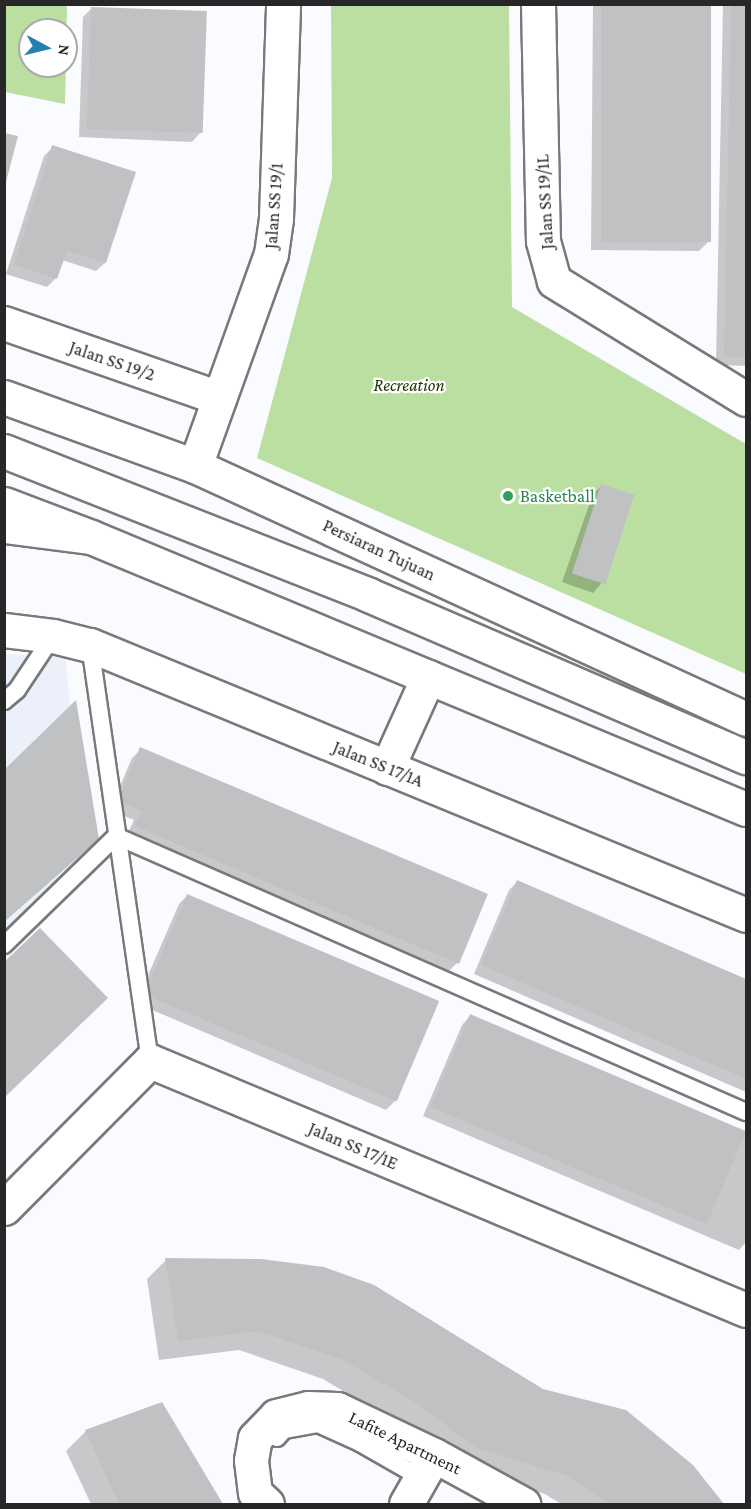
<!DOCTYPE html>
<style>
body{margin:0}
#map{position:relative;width:751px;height:1509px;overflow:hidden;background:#fafbfe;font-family:"Crimson Pro",serif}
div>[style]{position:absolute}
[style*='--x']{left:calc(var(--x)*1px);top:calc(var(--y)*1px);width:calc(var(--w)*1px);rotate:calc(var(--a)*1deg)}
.built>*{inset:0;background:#ecf0fa}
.green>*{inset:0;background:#badfa1}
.shadow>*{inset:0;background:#0003}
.building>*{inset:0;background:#c0c1c3;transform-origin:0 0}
.roads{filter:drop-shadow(2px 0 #78797b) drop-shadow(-2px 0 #78797b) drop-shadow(0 2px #78797b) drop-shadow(0 -2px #78797b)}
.lane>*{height:16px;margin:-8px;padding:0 8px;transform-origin:8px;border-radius:8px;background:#fff}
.street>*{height:33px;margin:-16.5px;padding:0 16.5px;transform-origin:16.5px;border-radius:16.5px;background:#fff}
.secondary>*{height:33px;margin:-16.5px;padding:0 16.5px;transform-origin:16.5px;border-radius:16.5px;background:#fff}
.highway>*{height:33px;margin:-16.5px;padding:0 16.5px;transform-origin:16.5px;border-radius:16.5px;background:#fff}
.dots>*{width:16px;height:16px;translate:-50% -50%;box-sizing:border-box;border:3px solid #fff;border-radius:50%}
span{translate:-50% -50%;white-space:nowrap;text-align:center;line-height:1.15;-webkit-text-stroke:4.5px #fff;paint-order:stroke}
.street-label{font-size:18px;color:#272728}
.park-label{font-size:18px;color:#1a3301;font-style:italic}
.leisure-label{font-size:18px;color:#27864d}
.left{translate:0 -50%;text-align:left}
.frame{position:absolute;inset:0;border:6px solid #272728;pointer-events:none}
.north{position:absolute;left:18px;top:18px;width:60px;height:60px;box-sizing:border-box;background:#fff;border:2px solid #a9a9a9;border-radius:50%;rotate:97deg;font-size:16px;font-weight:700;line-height:24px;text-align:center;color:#272728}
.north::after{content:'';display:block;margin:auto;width:21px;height:27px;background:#2480ae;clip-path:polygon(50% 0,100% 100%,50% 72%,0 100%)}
</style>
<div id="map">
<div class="built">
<i style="clip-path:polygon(5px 654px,65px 657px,87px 854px,5px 930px)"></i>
</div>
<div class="green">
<i style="clip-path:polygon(4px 5px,67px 5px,66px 58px,66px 30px,30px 30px,30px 66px,66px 66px,65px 104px,5px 92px)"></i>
<i style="clip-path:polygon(331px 5px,509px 5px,512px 307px,746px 444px,746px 674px,257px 458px,332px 178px)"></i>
</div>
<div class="shadow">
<i style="clip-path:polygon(593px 4px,709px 4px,708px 242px,699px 251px,591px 250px)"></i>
<i style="clip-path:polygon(723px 4px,746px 4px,746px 366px,716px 365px)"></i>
<i style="clip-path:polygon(91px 9px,200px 133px,192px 142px,79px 137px,83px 17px)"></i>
<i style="clip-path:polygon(53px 147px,105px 263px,96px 271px,62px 260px,56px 278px,47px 287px,6px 274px,44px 156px)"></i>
<i style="clip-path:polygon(602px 485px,601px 584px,593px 593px,562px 582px,593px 494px)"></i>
<i style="clip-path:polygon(141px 749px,457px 963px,449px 971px,127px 835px,134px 820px,110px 810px,132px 758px)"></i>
<i style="clip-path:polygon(518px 881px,746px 980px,746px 1092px,474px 974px,509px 890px)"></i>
<i style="clip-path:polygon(188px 895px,395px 1101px,386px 1110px,136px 1003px,179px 904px)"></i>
<i style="clip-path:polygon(470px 1016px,746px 1133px,746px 1242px,739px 1250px,423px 1116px,462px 1025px)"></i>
<i style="clip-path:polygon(166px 1260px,543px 1390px,692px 1466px,722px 1504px,561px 1504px,545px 1494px,456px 1467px,398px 1424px,323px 1379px,239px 1350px,159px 1360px,147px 1279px)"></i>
<i style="clip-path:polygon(162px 1404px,221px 1504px,91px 1504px,66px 1451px,86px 1431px)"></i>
</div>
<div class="building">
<i style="left:601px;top:4px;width:110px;height:238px"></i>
<i style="clip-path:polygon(731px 4px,746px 4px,746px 357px,724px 357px)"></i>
<i style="left:91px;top:7px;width:116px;height:122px;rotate:2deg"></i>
<i style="clip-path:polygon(4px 133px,18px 136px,5px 186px,4px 186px)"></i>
<i style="clip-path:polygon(52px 145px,136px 172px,106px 263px,67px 251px,57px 279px,14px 265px)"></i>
<i style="left:601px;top:484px;width:35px;height:94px;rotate:18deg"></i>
<i style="clip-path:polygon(76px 700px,99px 839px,4px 922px,4px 770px)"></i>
<i style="clip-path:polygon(140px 747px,488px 894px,459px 964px,135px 826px,142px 811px,118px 801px)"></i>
<i style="clip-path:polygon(517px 880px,746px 979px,746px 1079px,481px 965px)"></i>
<i style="left:187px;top:894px;width:274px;height:109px;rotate:23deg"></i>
<i style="clip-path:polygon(40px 928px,108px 998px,4px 1098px,4px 962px)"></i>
<i style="left:470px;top:1014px;width:300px;height:101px;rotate:23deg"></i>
<i style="clip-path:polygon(165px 1258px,261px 1259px,324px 1267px,374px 1285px,543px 1389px,626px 1410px,693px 1465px,724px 1504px,609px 1504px,565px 1475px,476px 1448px,418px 1404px,343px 1360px,259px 1331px,178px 1341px)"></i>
<i style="clip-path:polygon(162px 1402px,223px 1504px,119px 1504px,85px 1430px)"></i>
</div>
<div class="roads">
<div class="lane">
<i style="--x:90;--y:645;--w:420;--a:81.8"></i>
<i style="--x:4;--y:701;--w:17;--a:-40"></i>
<i style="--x:17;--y:690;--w:65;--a:-56.3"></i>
<i style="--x:4;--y:945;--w:156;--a:-44.2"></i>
<i style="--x:116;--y:836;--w:688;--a:23.66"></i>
<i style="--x:277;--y:1438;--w:11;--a:-49"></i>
<i style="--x:284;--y:1430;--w:35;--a:-10"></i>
<i style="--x:318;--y:1424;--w:46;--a:24.3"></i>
<i style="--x:360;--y:1443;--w:70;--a:29.8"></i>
</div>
<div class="street">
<i style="--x:538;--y:4;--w:237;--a:88.8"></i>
<i style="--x:543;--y:241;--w:41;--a:74.6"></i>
<i style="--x:554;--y:281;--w:225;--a:31.6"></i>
<i style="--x:4;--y:323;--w:228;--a:19.2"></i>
<i style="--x:4;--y:630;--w:49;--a:7"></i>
<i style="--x:53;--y:636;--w:38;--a:14"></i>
<i style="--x:90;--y:645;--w:709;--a:22.37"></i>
<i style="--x:387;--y:768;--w:100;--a:-65.7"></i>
<i style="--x:4;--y:1208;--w:207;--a:-45.2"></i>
<i style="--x:150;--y:1061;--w:646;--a:22.67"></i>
<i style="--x:267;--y:1504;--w:16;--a:-137"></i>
<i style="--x:255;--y:1493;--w:33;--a:-97"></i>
<i style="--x:251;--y:1460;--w:22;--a:-80"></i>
<i style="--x:255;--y:1438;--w:30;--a:-46"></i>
<i style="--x:276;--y:1416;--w:33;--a:-14"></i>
<i style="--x:308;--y:1408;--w:29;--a:2"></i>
<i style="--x:337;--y:1409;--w:107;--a:25.4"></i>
<i style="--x:434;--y:1455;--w:102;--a:28.8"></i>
<i style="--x:406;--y:1504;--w:56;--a:-60.3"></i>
</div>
<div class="secondary">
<i style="--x:4;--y:397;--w:203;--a:19.9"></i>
<i style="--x:195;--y:466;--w:606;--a:24.66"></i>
<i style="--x:195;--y:466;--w:225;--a:-70.3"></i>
<i style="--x:271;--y:254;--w:36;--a:-82"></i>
<i style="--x:276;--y:218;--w:214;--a:-88.1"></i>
<i style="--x:4;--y:504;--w:93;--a:20.8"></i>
<i style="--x:91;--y:537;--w:709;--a:22.55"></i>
</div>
<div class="highway">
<i style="--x:4;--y:451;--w:392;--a:21.5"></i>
<i style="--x:369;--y:595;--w:410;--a:23.3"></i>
<i style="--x:4;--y:526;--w:88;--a:7.2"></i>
</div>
</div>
<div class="dots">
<i style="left:508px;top:496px;background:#2e9e5b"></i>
</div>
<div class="street-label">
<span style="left:545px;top:202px;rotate:-93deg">Jalan SS 19/1L</span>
<span style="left:274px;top:206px;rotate:-86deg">Jalan SS 19/1</span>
<span style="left:112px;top:361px;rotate:19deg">Jalan SS 19/2</span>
<span style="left:379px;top:550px;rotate:25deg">Persiaran Tujuan</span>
<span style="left:378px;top:764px;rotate:22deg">Jalan SS 17/1A</span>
<span style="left:353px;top:1146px;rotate:23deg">Jalan SS 17/1E</span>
<span style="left:405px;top:1443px;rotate:26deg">Lafite Apartment</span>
</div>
<div class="park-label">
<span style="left:409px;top:385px">Recreation</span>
</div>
<div class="leisure-label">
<span class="left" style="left:520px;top:496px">Basketball</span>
</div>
<div class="frame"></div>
<div class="north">N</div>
</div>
